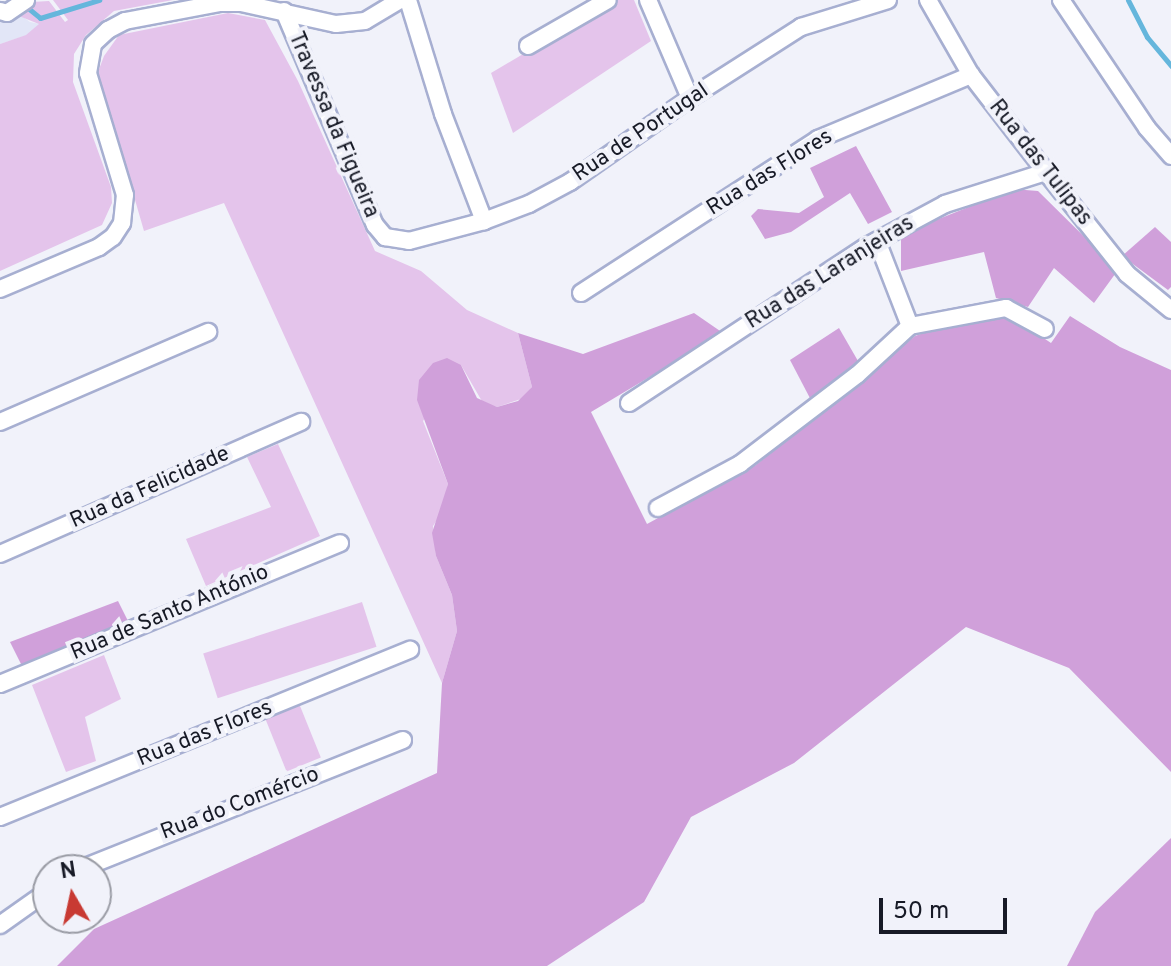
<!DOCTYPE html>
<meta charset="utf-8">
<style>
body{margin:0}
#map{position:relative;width:1171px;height:966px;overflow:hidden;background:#f1f2fa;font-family:Overpass,sans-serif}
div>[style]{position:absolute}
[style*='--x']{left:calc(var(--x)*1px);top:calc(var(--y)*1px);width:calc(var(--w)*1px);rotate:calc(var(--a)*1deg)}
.built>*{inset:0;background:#e2e6f7}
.green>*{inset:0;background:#e4c4eb;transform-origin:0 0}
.forest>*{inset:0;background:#d0a0da}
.stream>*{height:5px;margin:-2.5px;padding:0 2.5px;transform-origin:2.5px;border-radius:2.5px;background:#65b6dc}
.roads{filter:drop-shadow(2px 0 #a7afd1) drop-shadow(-2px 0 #a7afd1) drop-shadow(0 2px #a7afd1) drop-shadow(0 -2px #a7afd1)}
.street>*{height:16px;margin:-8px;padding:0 8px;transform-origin:8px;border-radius:8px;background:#fff}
span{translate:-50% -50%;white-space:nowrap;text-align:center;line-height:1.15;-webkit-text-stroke:8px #f1f2fa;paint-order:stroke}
.street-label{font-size:22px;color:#171a26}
.north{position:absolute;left:32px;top:854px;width:80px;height:80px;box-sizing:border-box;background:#f1f2fa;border:2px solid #9a9ca5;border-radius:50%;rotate:351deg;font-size:22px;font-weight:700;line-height:32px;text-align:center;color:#171a26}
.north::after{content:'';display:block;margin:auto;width:28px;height:36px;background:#c83a33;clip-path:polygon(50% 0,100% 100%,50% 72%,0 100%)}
.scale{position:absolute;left:879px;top:898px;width:128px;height:36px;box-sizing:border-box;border:4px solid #171a26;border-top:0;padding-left:10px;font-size:24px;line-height:28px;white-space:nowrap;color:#171a26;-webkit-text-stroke:6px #f1f2fa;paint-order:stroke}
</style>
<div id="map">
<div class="built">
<i style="clip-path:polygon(0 0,30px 22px,40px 24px,27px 35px,0 44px)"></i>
</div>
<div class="green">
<i style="clip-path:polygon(53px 0,173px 0,114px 11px,86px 35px,74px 54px,73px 82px,111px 187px,112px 203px,102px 225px,0 271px,0 44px,26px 35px,39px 24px,14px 14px,32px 2px,49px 1px,65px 22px,68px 20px)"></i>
<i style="clip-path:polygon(614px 0,634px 0,651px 41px,513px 133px,491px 73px)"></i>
<i style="clip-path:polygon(228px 13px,265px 20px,298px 81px,375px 251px,421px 271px,467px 310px,518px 333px,532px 387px,524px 398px,497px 407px,483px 403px,461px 365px,423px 421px,448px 484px,441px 514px,433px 526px,436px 556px,452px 595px,457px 631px,442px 683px,224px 203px,144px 231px,98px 72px,104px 56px,119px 35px)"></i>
<i style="clip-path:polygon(278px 444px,320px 536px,206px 586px,186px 539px,271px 507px,247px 457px)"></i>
<i style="left:362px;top:602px;width:47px;height:167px;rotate:72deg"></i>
<i style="clip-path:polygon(104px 655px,121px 699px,85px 717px,96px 761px,66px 772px,32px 685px)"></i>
<i style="left:298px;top:701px;width:61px;height:37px;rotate:68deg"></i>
</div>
<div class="forest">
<i style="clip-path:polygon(856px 146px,892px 212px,868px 224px,850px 193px,791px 232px,765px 239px,751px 216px,758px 209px,799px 213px,824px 197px,810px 168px)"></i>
<i style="clip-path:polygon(1014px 189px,1038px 191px,1118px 270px,1094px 303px,1054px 268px,1028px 307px,996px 298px,984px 252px,901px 271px,901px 234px)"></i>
<i style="clip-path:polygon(1155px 227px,1171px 242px,1171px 287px,1168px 290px,1122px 256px)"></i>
<i style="clip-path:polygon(694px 313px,723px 333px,591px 412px,647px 524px,756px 465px,915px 336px,950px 324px,1008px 314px,1051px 343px,1070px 316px,1120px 347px,1171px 370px,1171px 772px,1069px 668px,966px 627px,794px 763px,691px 817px,644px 902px,547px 966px,57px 966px,94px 929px,437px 773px,442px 683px,457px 631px,452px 595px,436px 556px,432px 533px,448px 484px,417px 400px,419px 380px,433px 363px,447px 358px,461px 365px,477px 398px,497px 407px,518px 401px,532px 387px,518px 333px,583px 354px)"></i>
<i style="clip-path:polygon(839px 328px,858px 361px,812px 402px,790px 360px)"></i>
<i style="clip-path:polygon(118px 601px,128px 621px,22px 666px,10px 642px)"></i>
<i style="clip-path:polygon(1171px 838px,1171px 966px,1067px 966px,1095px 912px)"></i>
</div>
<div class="stream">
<i style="--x:1128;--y:0;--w:42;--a:62.8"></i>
<i style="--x:1147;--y:37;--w:38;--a:50"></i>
<i style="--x:23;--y:4;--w:22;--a:39"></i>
<i style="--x:40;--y:18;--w:62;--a:-17"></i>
</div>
<div class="roads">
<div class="street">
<i style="--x:408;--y:0;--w:119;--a:72.9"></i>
<i style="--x:443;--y:114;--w:115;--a:69"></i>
<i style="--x:648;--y:0;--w:107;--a:66.8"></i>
<i style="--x:928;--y:0;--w:86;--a:60.2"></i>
<i style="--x:971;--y:75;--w:123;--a:52.3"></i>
<i style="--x:1046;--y:172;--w:130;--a:51.5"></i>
<i style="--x:1127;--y:274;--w:57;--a:39.3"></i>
<i style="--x:1061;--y:0;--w:154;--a:56.1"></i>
<i style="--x:1147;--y:128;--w:37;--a:49"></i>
<i style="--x:0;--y:11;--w:7;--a:16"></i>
<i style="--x:7;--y:13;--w:23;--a:-34"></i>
<i style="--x:284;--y:11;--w:233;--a:67"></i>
<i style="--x:375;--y:225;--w:16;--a:50"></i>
<i style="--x:385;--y:237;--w:24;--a:9"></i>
<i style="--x:409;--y:241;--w:78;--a:-14.9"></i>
<i style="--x:484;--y:221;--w:48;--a:-20.7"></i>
<i style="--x:529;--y:204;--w:47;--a:-28.2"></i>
<i style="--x:570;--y:182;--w:146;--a:-35"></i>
<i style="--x:690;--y:98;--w:132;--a:-32.6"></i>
<i style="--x:801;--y:27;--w:91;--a:-17.2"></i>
<i style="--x:528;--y:46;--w:92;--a:-29.9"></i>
<i style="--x:877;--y:241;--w:91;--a:68.8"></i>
<i style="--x:910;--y:326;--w:98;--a:-10.6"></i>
<i style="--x:1006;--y:308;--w:44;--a:28.3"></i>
<i style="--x:0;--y:289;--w:108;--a:-23"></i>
<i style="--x:99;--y:247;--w:17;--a:-36"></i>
<i style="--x:113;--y:237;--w:17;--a:-57"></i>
<i style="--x:122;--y:223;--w:28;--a:-84"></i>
<i style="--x:125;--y:195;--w:127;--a:-106.9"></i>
<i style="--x:88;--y:73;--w:29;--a:-80"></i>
<i style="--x:93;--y:44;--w:21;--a:-43"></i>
<i style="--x:108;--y:30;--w:19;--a:-28"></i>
<i style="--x:125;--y:21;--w:97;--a:-10.7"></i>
<i style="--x:220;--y:3;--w:21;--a:0"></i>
<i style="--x:241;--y:3;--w:97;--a:12.5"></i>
<i style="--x:336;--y:24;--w:29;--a:-6"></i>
<i style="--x:365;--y:21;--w:41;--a:-31"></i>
<i style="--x:581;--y:293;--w:283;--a:-33"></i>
<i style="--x:818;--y:139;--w:166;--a:-22.7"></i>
<i style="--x:629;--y:403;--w:287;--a:-33.4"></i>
<i style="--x:869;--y:245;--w:86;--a:-28.3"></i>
<i style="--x:945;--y:204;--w:106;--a:-17.6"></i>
<i style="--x:0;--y:422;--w:227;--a:-23.4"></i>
<i style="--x:658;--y:508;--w:93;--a:-28.2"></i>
<i style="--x:740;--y:464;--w:147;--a:-37.3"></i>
<i style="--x:857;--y:375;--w:72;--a:-42.8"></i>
<i style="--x:0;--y:554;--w:329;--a:-23.7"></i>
<i style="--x:0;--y:684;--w:368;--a:-22.5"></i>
<i style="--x:0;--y:817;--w:443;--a:-22.2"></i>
<i style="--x:78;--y:870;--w:350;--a:-21.8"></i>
<i style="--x:0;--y:925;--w:59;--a:-35.3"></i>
</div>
</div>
<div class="street-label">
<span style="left:333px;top:125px;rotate:67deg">Travessa da Figueira</span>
<span style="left:641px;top:133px;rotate:-34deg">Rua de Portugal</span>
<span style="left:1040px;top:163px;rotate:52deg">Rua das Tulipas</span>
<span style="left:770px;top:173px;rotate:-32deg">Rua das Flores</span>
<span style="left:830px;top:273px;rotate:-32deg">Rua das Laranjeiras</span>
<span style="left:150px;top:488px;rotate:-24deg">Rua da Felicidade</span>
<span style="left:170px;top:613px;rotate:-23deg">Rua de Santo António</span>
<span style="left:205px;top:734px;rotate:-22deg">Rua das Flores</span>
<span style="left:240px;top:804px;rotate:-21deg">Rua do Comércio</span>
</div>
<div class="north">N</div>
<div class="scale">50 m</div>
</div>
